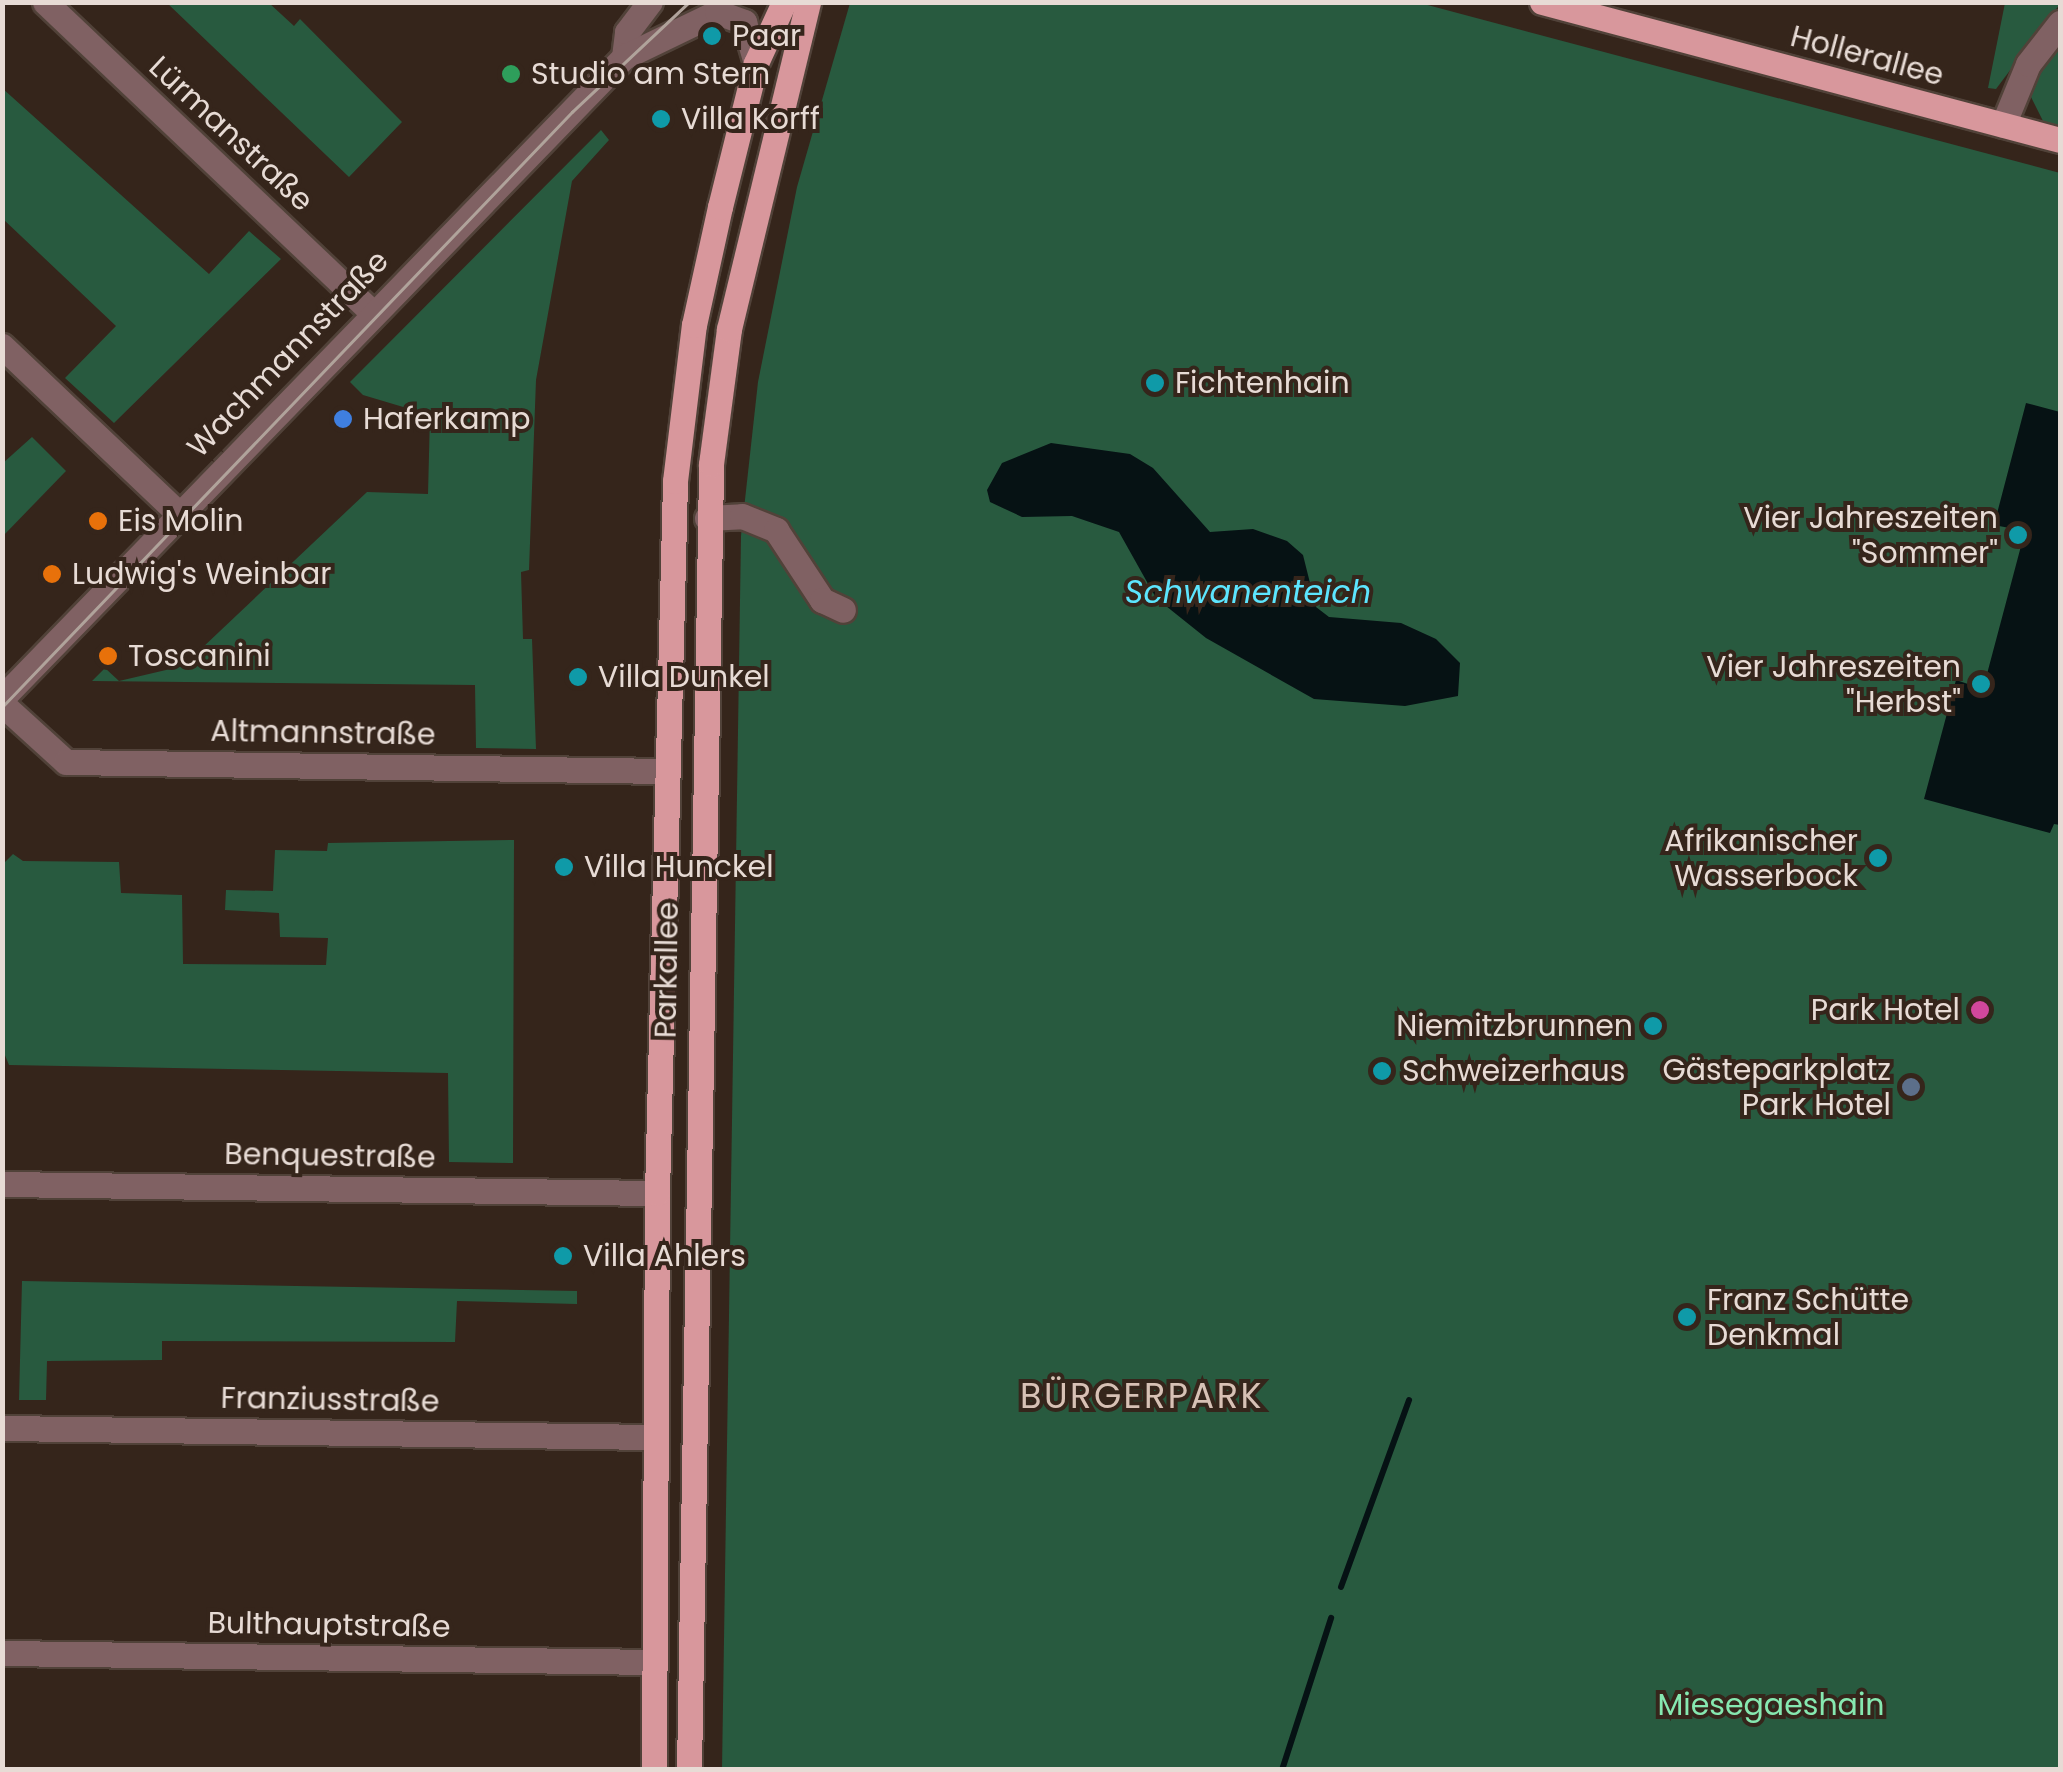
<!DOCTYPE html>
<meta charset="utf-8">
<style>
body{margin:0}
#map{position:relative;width:2063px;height:1772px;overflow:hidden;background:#35251b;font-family:Poppins,sans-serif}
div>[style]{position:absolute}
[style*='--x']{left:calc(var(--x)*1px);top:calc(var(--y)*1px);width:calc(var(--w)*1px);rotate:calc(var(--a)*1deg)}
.green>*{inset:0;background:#285a3f}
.water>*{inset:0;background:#061214}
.stream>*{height:6px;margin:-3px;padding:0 3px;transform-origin:3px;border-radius:3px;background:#061214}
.roads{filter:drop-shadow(2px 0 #514239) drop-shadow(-2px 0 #514239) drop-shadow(0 2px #514239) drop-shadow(0 -2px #514239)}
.minor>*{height:25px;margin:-12.5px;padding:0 12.5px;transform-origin:12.5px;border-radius:12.5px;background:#806163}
.major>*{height:25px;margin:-12.5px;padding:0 12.5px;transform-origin:12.5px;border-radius:12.5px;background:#d8979c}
.tram>*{height:2.5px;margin:-1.25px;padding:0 1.25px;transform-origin:1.25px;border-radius:1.25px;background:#b0a39b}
.dots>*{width:28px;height:28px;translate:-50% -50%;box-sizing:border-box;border:5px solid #35251b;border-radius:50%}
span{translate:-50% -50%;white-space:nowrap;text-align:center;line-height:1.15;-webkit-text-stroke:8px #35251b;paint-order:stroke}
.poi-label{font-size:30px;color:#e7dbd5}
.left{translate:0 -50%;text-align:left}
.right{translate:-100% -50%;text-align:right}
.street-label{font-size:30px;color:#e7dbd5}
.park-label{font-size:30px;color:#86e8b0}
.water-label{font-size:32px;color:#5ce5fe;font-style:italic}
.quarter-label{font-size:35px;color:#d7c1b5;letter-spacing:2.5px}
.frame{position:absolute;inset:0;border:5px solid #e7dbd5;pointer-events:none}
</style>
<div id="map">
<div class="green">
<i style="clip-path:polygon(167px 3px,269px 3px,294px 26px,300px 19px,402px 122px,349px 177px)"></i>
<i style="clip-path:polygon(850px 3px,1420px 3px,2060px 173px,2060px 1769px,722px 1770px,741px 536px,758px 382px,797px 187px)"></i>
<i style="clip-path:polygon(2005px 3px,2060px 4px,1996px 89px,1988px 88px)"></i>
<i style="clip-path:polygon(2060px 38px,2060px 127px,2044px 123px,2029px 93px)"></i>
<i style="clip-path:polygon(2px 88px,209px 274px,249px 231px,281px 259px,114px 423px,65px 378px,116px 326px,3px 219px)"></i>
<i style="clip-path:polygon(601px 130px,609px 140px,572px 181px,536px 380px,529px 570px,521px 572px,523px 639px,532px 639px,536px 749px,476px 748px,475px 685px,92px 681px,105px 668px,119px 681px,183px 666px,367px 492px,428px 494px,430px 415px,363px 395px,350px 382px)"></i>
<i style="clip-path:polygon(32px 437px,66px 471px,3px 536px,3px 463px)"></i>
<i style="clip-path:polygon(514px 840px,513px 1163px,449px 1162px,448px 1073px,9px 1065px,2px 1048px,2px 865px,13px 854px,23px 861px,119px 862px,121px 893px,182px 895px,183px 964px,326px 965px,328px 938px,280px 937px,279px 913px,225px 910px,226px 890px,273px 891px,275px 850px,327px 851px,328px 843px)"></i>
<i style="clip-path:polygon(22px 1281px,577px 1291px,577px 1304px,457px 1301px,455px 1342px,162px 1341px,162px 1360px,47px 1361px,46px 1400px,19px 1400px)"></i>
</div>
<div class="water">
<i style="clip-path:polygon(2026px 403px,2060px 412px,2060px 825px,2054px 824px,2050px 833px,1924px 799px,1956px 680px,1983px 689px,2025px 531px,1994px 525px)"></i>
<i style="clip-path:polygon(1051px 443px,1130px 454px,1153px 468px,1210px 532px,1253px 529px,1287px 541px,1303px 555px,1316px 607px,1329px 617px,1401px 623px,1436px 639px,1460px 663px,1458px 696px,1405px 706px,1314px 699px,1206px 638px,1156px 598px,1119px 532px,1072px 516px,1022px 517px,990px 502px,987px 490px,1002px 463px)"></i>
</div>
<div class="stream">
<i style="--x:1341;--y:1587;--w:199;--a:-70"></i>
<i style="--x:1282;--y:1770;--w:160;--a:-72.1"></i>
</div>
<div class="roads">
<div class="minor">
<i style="--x:45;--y:2;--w:451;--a:43.5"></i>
<i style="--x:624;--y:57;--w:25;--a:-83"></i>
<i style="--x:627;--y:32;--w:38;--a:-53"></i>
<i style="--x:2003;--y:125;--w:66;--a:-67.7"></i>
<i style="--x:2028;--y:64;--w:52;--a:-52"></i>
<i style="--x:2;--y:346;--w:245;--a:43.5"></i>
<i style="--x:707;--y:518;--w:35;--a:-3"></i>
<i style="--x:742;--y:516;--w:37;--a:22"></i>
<i style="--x:776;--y:530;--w:84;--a:56.7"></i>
<i style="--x:822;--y:600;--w:23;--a:25"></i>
<i style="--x:2;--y:698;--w:893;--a:-45.86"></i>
<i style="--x:624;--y:57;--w:103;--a:-25.8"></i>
<i style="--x:717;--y:12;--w:29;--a:20"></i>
<i style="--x:744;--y:22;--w:43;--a:73.7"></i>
<i style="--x:2;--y:704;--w:86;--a:42.2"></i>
<i style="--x:66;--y:762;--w:599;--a:0.86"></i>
<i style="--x:2;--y:1184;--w:655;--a:0.79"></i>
<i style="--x:2;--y:1428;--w:654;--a:0.79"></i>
<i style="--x:2;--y:1653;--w:652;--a:0.79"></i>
</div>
<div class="major">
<i style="--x:1542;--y:2;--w:536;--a:14.92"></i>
<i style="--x:654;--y:1770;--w:577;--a:-89.7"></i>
<i style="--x:657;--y:1193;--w:712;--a:-88.55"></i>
<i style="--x:675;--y:481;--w:157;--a:-83.1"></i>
<i style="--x:694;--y:325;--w:121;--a:-77.6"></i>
<i style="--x:720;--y:207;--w:148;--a:-76"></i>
<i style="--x:756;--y:63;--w:67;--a:-65.3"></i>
<i style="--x:689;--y:1770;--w:1306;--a:-89.03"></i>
<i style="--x:711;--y:464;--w:136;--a:-82.4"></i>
<i style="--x:729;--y:329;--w:336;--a:-76.4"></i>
</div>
</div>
<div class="tram">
<i style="--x:2;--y:707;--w:824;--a:-46.23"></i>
<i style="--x:572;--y:112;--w:161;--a:-43.2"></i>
</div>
<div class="dots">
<i style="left:712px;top:36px;background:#0f9aa8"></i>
<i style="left:511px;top:74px;background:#2e9e5b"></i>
<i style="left:661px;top:119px;background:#0f9aa8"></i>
<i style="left:1155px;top:383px;background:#0f9aa8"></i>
<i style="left:343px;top:419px;background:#3f7fe0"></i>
<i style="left:98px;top:521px;background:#e8710a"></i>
<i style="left:2018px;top:535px;background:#0f9aa8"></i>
<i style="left:52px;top:574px;background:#e8710a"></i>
<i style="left:108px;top:656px;background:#e8710a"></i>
<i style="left:578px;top:677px;background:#0f9aa8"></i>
<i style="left:1981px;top:684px;background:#0f9aa8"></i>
<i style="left:1878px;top:858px;background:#0f9aa8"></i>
<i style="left:564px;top:867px;background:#0f9aa8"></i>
<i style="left:1980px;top:1010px;background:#d1479c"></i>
<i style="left:1653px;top:1026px;background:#0f9aa8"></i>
<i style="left:1382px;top:1071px;background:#0f9aa8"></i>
<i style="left:1911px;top:1087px;background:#5c6f8a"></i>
<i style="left:563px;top:1256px;background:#0f9aa8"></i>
<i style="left:1687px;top:1317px;background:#0f9aa8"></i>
</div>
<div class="poi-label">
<span class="left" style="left:732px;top:36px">Paar</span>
<span class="left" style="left:531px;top:74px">Studio am Stern</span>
<span class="left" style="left:681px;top:119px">Villa Korff</span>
<span class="left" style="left:1175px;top:383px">Fichtenhain</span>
<span class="left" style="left:363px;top:419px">Haferkamp</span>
<span class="right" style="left:1998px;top:535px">Vier Jahreszeiten<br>"Sommer"</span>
<span class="left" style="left:118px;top:521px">Eis Molin</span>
<span class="left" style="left:72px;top:574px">Ludwig's Weinbar</span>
<span class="left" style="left:128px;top:656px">Toscanini</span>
<span class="right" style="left:1961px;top:684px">Vier Jahreszeiten<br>"Herbst"</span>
<span class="left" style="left:598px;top:677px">Villa Dunkel</span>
<span class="right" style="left:1858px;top:858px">Afrikanischer<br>Wasserbock</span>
<span class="left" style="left:584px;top:867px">Villa Hunckel</span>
<span class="right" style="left:1960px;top:1010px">Park Hotel</span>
<span class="right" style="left:1633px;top:1026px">Niemitzbrunnen</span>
<span class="right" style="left:1891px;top:1087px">Gästeparkplatz<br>Park Hotel</span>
<span class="left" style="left:1402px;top:1071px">Schweizerhaus</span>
<span class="left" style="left:583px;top:1256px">Villa Ahlers</span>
<span class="left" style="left:1707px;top:1317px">Franz Schütte<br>Denkmal</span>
</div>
<div class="street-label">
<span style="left:1867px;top:56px;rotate:15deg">Hollerallee</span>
<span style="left:231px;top:134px;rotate:43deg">Lürmanstraße</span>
<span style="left:288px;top:354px;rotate:-46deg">Wachmannstraße</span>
<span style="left:323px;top:733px;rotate:1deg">Altmannstraße</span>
<span style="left:667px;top:970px;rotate:-89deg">Parkallee</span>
<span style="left:330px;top:1156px;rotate:1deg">Benquestraße</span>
<span style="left:330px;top:1400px;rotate:1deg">Franziusstraße</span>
<span style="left:329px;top:1625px;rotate:1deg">Bulthauptstraße</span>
</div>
<div class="park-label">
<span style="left:1771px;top:1705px">Miesegaeshain</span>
</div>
<div class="water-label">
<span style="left:1248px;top:592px">Schwanenteich</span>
</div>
<div class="quarter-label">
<span style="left:1142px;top:1396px">BÜRGERPARK</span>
</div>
<div class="frame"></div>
</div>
